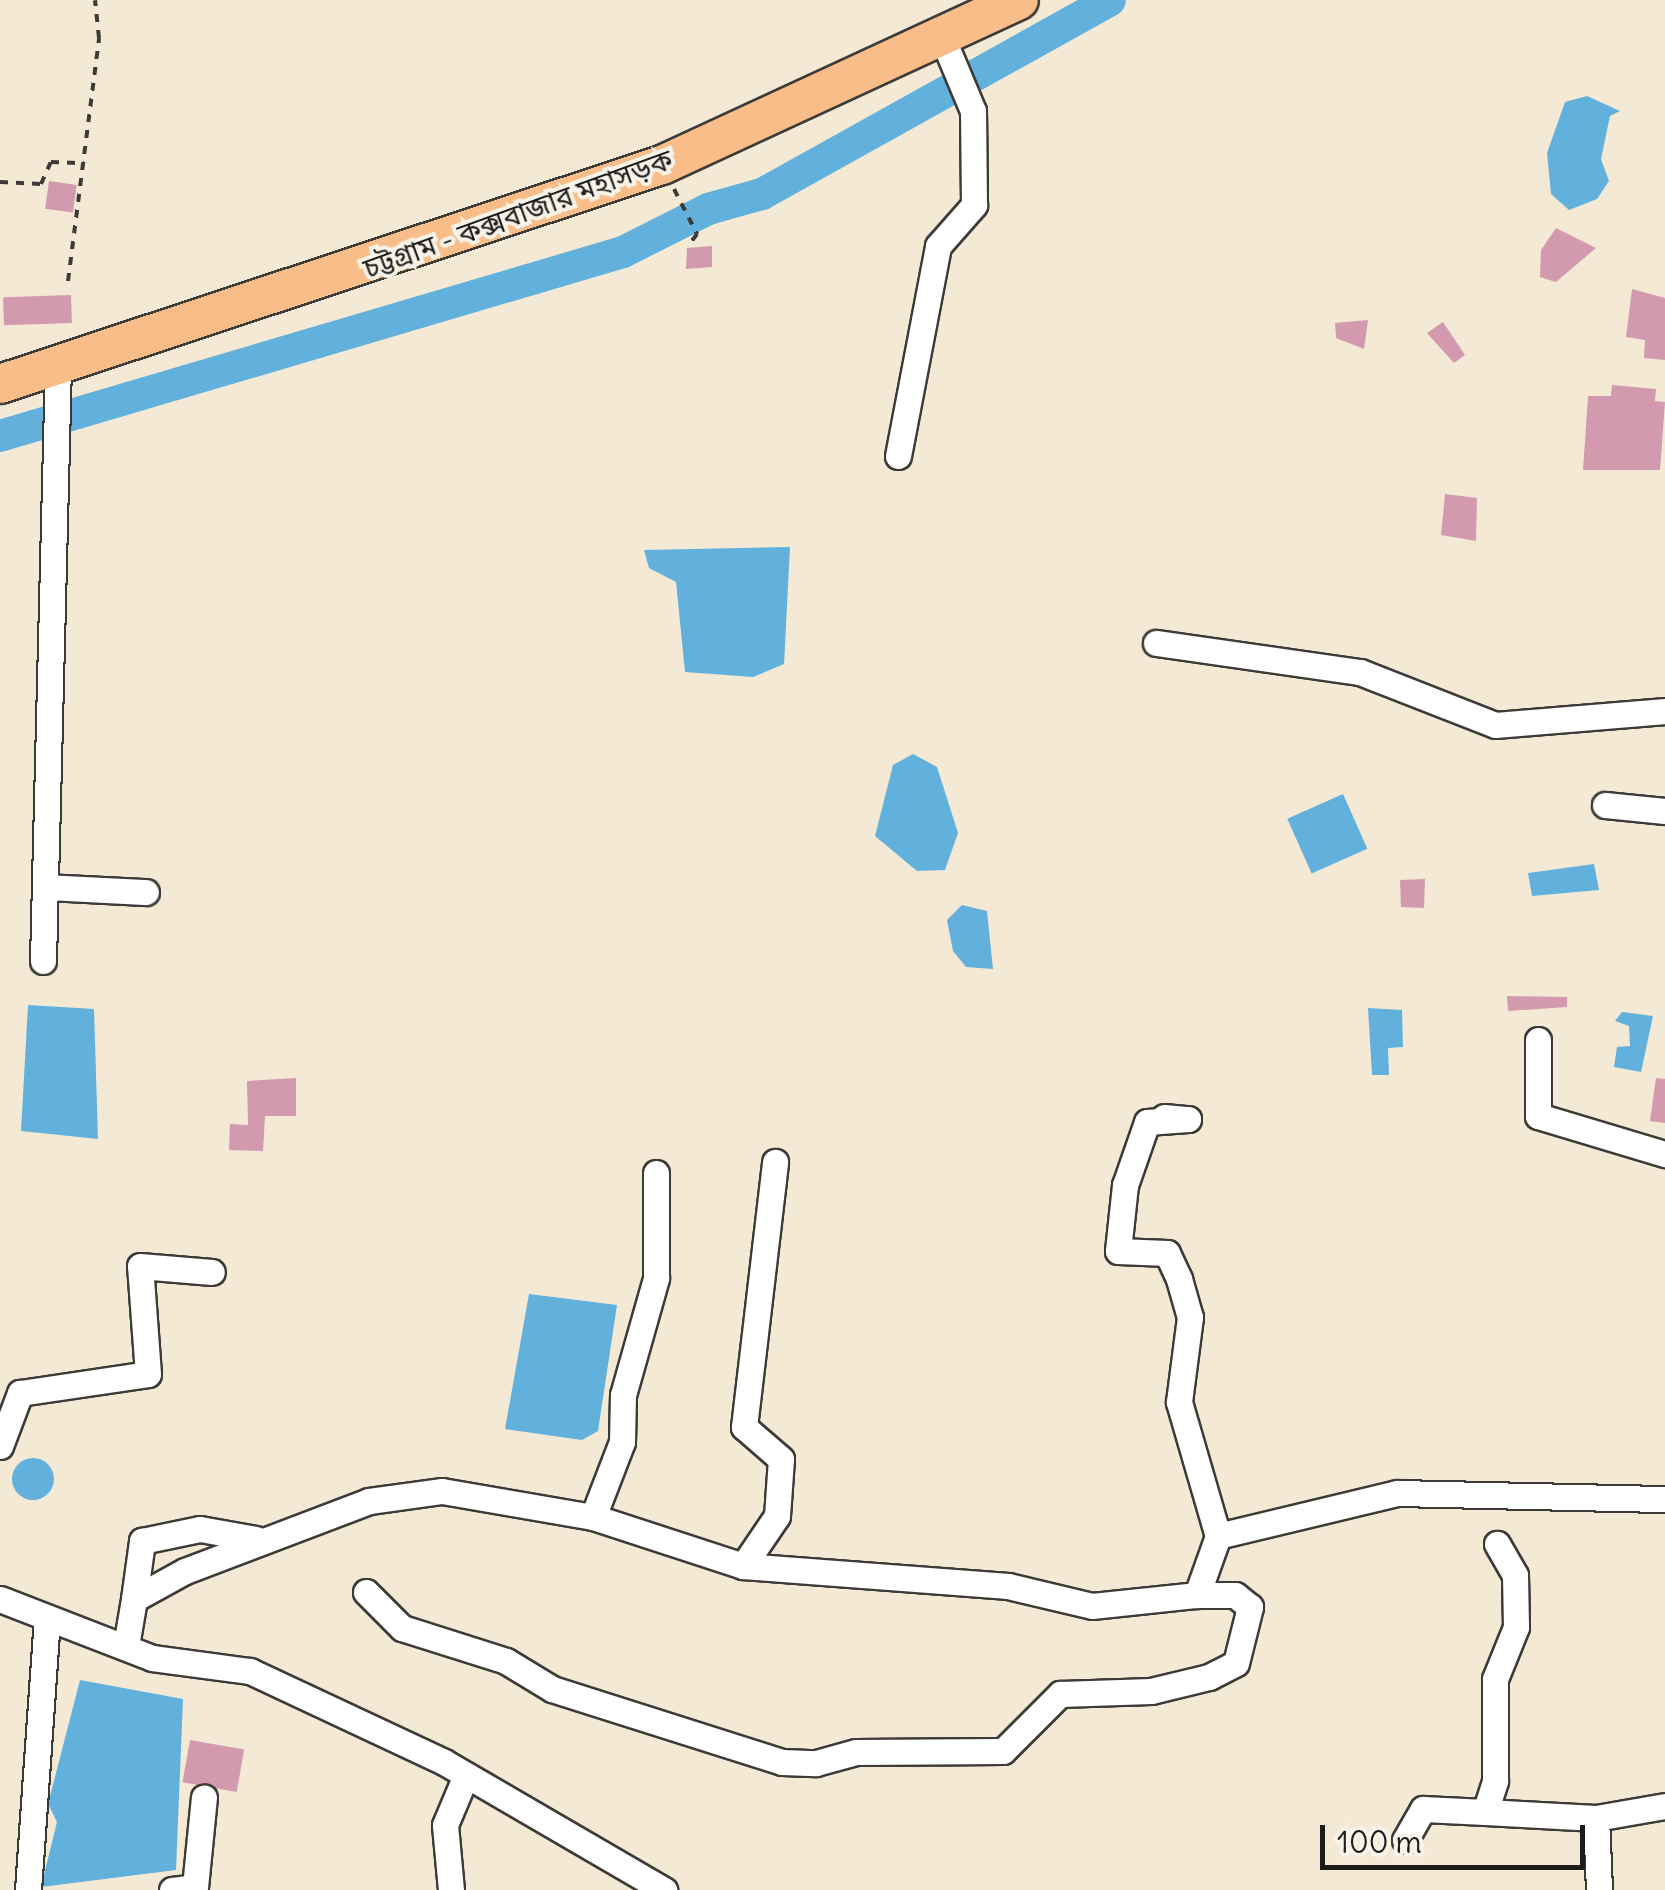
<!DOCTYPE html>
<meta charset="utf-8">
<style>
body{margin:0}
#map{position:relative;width:1665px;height:1890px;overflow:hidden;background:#f4e9d4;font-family:Delius,"Noto Sans Bengali",sans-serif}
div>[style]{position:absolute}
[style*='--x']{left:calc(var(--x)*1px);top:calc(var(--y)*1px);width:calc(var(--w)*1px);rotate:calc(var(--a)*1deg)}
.water>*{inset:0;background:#61b1dc;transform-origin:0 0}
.round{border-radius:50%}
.river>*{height:32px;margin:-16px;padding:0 16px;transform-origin:16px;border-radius:16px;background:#61b1dc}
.building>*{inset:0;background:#d399ae;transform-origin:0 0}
.path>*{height:4px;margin-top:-2px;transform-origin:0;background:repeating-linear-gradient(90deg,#3c3b38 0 8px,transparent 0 16px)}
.roads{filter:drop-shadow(2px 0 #3c3b38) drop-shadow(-2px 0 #3c3b38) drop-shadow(0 2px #3c3b38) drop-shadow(0 -2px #3c3b38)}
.minor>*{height:25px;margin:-12.5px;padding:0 12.5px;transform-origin:12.5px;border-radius:12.5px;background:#fff}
.highway>*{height:38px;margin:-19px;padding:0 19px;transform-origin:19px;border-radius:19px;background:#f8bd88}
span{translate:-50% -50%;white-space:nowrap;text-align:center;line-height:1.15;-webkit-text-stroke:8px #f7f3e8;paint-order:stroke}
.street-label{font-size:28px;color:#1c1c1c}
.scale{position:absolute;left:1320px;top:1825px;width:265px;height:45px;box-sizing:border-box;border:5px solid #1c1c1c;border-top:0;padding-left:12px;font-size:30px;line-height:35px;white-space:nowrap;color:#1c1c1c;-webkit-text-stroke:8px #f7f3e8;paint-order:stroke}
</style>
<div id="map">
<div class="water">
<i style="clip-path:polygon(1587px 96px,1620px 111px,1610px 116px,1601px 159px,1609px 181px,1597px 199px,1569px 210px,1551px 194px,1547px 153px,1565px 102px)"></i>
<i style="clip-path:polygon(790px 547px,784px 664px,753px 677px,685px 672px,676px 582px,649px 568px,644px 550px)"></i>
<i style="clip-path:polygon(913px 754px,937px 767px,958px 833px,945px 870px,917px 871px,875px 836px,893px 765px)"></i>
<i style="left:1343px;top:794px;width:60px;height:61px;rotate:66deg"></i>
<i style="clip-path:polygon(1594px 864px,1599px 890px,1532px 896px,1528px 873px)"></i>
<i style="clip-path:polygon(962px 905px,987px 911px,993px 969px,966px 967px,953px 951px,947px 920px)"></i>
<i style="clip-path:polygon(28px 1005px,94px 1009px,98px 1139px,21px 1131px)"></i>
<i style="clip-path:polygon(1368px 1008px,1402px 1010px,1403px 1047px,1388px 1048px,1389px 1075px,1372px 1075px)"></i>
<i style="clip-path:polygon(1622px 1012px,1653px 1016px,1641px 1072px,1614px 1067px,1617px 1047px,1630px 1046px,1629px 1026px,1615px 1021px)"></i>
<i style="clip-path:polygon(529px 1294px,617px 1305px,598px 1431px,582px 1440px,505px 1429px)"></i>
<i class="round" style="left:12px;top:1458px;width:42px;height:42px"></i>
<i style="clip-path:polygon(80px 1680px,183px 1699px,176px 1870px,41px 1887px,57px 1822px,48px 1804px)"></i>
</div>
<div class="river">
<i style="--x:0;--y:436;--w:650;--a:-16.45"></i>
<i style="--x:623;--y:252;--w:95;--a:-26.8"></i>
<i style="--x:708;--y:209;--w:56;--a:-15.5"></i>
<i style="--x:762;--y:194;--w:398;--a:-29.1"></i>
</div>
<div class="building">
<i style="left:49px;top:181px;width:28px;height:28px;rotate:8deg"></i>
<i style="clip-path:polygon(1556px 228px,1596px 248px,1556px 282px,1540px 277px,1541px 250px)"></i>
<i style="clip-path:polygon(712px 246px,712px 267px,686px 269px,687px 248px)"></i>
<i style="clip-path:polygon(1632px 289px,1665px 298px,1665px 360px,1644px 358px,1645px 340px,1626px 337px)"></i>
<i style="left:71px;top:295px;width:28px;height:68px;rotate:88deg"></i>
<i style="clip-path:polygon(1368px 320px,1364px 349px,1336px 338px,1335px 323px)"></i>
<i style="clip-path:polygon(1443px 322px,1465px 355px,1454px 363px,1427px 333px)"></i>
<i style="clip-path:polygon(1612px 385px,1656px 389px,1655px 401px,1665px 402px,1660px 470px,1583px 470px,1588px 396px,1611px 396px)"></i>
<i style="clip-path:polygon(1445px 494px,1477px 498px,1476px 541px,1441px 535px)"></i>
<i style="clip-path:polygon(1425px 879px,1424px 908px,1401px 907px,1400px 880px)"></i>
<i style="clip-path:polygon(1507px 996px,1567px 997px,1567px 1007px,1508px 1011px)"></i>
<i style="clip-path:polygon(296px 1078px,296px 1116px,265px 1116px,263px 1151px,229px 1150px,230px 1124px,248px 1125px,247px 1081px)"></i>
<i style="clip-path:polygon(1656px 1078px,1665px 1079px,1665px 1123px,1650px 1121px)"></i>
<i style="left:190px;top:1740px;width:55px;height:43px;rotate:10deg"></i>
</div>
<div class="path">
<i style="--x:0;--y:182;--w:41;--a:2.8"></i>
<i style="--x:41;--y:184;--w:24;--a:-66"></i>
<i style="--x:51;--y:162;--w:33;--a:2"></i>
<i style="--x:674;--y:189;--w:51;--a:62.9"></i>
<i style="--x:697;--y:234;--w:10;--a:127"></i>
<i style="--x:68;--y:281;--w:245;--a:-82.7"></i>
<i style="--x:99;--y:38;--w:38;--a:-96"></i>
</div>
<div class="roads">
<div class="minor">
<i style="--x:898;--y:456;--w:214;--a:-79.2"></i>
<i style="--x:938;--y:246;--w:55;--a:-48.7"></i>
<i style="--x:974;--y:205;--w:94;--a:-90.6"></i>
<i style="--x:973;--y:111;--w:80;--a:-112.7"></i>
<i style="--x:1156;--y:643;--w:206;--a:8.1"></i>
<i style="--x:1360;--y:672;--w:145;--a:21.4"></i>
<i style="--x:1495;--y:725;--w:171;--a:-4.7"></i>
<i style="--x:1605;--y:805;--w:60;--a:5.7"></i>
<i style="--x:46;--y:887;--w:100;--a:2.9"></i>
<i style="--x:43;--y:961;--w:596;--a:-88.56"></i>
<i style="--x:1538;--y:1040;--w:76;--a:90"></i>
<i style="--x:1538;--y:1116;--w:133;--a:16.7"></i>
<i style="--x:1164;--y:1117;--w:24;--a:5"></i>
<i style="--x:1188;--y:1119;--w:41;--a:175.8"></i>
<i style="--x:1147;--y:1122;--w:67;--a:109.2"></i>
<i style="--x:1125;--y:1185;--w:66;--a:96.1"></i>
<i style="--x:1118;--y:1251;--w:49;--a:2.3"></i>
<i style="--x:1167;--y:1253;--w:29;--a:65"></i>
<i style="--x:1179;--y:1279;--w:40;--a:74"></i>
<i style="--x:1190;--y:1317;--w:86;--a:97.4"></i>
<i style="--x:1179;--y:1402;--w:140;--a:73.8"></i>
<i style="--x:0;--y:1446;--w:57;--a:-69.3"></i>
<i style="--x:20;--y:1393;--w:129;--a:-8.4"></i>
<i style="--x:148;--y:1374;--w:108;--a:-94.2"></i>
<i style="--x:140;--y:1266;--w:72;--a:4.8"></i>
<i style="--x:593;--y:1517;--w:80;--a:-68.9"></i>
<i style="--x:622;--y:1442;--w:47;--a:-88.8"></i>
<i style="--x:623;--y:1395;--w:122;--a:-74.2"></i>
<i style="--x:656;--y:1278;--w:105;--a:-90"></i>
<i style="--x:743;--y:1566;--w:60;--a:-55.8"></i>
<i style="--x:777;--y:1516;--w:57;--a:-86"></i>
<i style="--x:781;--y:1459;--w:49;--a:-139.1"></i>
<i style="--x:744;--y:1427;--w:267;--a:-83.3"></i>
<i style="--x:366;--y:1592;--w:51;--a:45"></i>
<i style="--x:402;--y:1628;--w:109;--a:17.6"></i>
<i style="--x:506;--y:1661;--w:54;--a:31.3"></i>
<i style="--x:552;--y:1689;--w:241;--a:17.6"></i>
<i style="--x:782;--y:1762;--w:34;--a:2"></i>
<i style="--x:816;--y:1763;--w:41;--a:-15.4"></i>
<i style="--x:856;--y:1752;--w:147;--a:-0.4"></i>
<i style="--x:1003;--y:1751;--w:81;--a:-45"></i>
<i style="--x:1060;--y:1694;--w:91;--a:-1.9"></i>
<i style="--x:1151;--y:1691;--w:60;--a:-13.6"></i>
<i style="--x:1209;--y:1677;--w:30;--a:-27"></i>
<i style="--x:1236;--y:1663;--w:58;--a:-76"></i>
<i style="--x:1250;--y:1607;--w:19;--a:-141"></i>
<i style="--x:1235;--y:1595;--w:38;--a:180"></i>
<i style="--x:0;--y:1599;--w:163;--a:21.2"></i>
<i style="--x:152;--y:1658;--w:99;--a:7.6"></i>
<i style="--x:250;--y:1671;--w:214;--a:25.1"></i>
<i style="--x:444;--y:1762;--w:255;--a:30.2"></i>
<i style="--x:134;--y:1599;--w:59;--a:-82.1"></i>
<i style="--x:142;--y:1541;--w:59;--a:-11.7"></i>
<i style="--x:200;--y:1529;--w:57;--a:10.1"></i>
<i style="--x:126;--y:1646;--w:48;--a:-80.3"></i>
<i style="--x:134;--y:1599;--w:58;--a:-28.8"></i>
<i style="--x:185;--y:1571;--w:197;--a:-20.8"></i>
<i style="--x:369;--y:1501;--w:74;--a:-7.8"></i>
<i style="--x:442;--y:1491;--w:153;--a:9.8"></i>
<i style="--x:593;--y:1517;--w:158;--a:18.1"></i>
<i style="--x:743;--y:1566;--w:266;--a:4.3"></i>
<i style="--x:1008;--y:1586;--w:86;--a:13.4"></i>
<i style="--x:1092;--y:1606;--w:106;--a:-6"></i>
<i style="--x:1197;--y:1595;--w:63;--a:-70.4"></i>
<i style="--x:1218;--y:1536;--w:184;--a:-13.5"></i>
<i style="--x:1397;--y:1493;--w:268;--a:1.3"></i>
<i style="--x:1485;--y:1812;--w:111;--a:3.1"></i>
<i style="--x:1596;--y:1818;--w:70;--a:-9.9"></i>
<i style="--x:1596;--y:1818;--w:72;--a:87.6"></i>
<i style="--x:1405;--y:1840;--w:36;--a:-60"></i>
<i style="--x:1423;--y:1809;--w:62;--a:2.8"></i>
<i style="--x:1485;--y:1812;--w:33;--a:-72"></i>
<i style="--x:1495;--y:1781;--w:102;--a:-90"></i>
<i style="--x:1495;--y:1679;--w:56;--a:-68"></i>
<i style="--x:1516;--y:1627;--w:52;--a:-91.1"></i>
<i style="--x:1515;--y:1575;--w:36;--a:-120"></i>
<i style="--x:28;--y:1890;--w:271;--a:-86"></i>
<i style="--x:172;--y:1890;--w:23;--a:-7"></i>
<i style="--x:195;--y:1887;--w:90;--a:-84.3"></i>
<i style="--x:451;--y:1890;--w:65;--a:-95.3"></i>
<i style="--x:445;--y:1825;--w:54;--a:-67.2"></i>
</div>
<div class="highway">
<i style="--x:0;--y:384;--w:697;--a:-18.31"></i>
<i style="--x:662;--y:165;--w:393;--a:-24.8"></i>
</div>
</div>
<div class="street-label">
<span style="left:518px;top:214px;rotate:-20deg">চট্টগ্রাম - কক্সবাজার মহাসড়ক</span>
</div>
<div class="scale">100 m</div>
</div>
